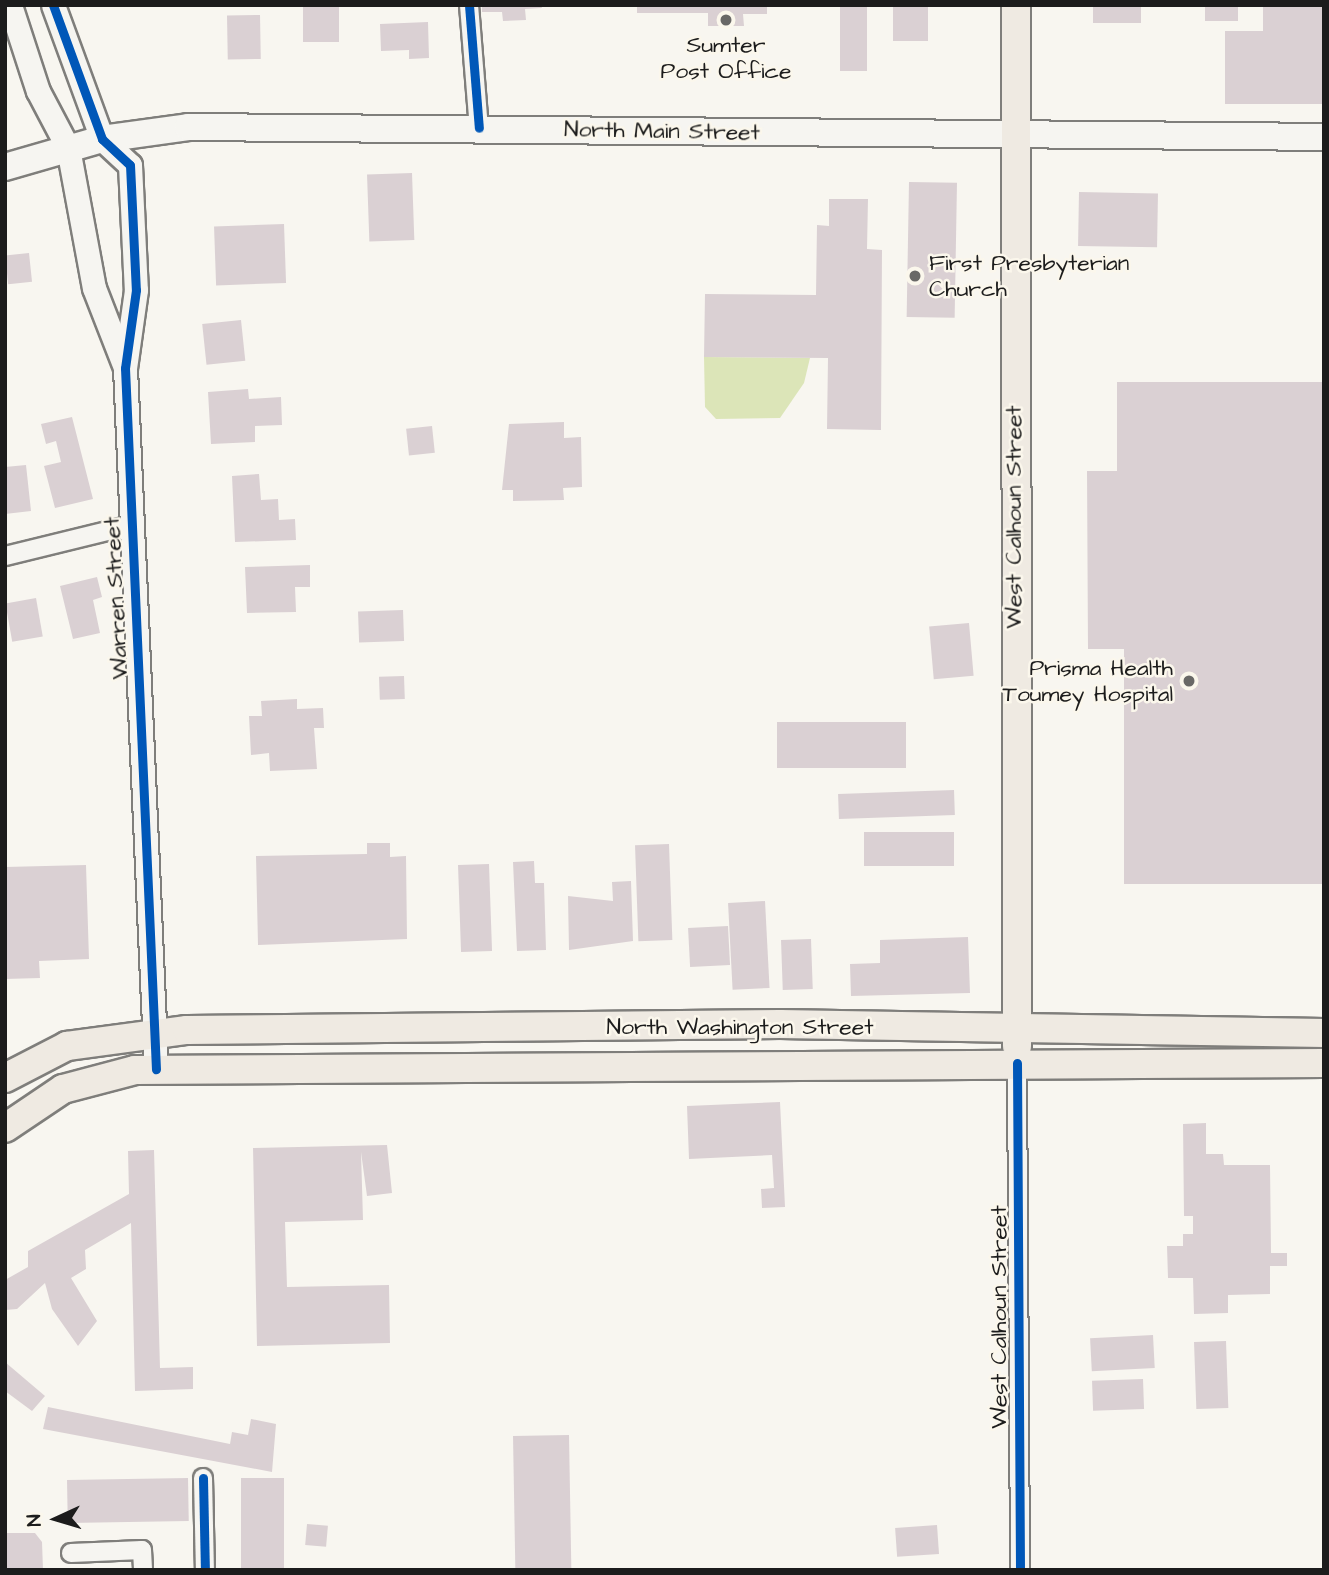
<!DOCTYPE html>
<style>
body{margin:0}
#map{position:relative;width:1329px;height:1575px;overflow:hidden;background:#f8f6f0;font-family:"Architects Daughter",sans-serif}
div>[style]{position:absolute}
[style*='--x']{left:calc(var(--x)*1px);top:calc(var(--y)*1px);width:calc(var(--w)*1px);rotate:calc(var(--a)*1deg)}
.green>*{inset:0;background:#dce5b8}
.building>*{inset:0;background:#dad0d3;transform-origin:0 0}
.roads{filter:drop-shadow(2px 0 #7f7e7b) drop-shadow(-2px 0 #7f7e7b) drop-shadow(0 2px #7f7e7b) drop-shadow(0 -2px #7f7e7b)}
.minor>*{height:18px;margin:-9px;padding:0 9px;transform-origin:9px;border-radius:9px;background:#f6f5f1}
.tertiary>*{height:23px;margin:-11.5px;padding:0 11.5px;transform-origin:11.5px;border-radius:11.5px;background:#f6f5f1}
.secondary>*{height:26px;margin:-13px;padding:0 13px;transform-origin:13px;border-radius:13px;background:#f6f5f1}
.primary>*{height:28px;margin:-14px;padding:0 14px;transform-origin:14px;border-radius:14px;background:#efeae2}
.cycleway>*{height:9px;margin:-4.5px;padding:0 4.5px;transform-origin:4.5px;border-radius:4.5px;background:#0057b8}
.dots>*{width:19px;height:19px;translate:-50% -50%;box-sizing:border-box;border:4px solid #fbf7ec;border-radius:50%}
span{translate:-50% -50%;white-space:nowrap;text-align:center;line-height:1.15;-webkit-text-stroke:5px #fbf7ec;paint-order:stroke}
.poi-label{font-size:23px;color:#1c1c1c}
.left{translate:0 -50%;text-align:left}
.right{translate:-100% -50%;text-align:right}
.street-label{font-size:23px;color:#1c1c1c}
.frame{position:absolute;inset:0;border:7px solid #1c1c1c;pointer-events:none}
.north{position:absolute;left:21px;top:1484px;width:70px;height:70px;-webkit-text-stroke:5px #fbf7ec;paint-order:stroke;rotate:266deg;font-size:19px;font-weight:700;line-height:28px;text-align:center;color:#1c1c1c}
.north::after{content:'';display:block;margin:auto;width:24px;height:32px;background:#1c1c1c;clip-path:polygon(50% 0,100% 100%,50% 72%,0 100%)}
</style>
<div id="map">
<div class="green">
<i style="clip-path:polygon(704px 357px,810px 358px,804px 383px,780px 418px,716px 419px,705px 407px)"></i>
</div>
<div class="building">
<i style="left:303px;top:5px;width:36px;height:37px"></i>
<i style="clip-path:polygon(482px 5px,541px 5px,542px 8px,525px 9px,526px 20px,503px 21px,502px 12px,482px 12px)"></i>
<i style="clip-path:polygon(637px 5px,767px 5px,767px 14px,743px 14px,744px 26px,708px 26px,708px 13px,637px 13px)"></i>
<i style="left:840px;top:5px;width:27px;height:66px"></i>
<i style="left:893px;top:5px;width:35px;height:36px"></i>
<i style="left:1093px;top:5px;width:48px;height:18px"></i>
<i style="left:1205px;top:5px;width:33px;height:16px"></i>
<i style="clip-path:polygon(1263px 5px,1324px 5px,1324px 104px,1225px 104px,1225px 31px,1263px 31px)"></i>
<i style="left:260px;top:15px;width:44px;height:33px;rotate:89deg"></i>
<i style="clip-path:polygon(428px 22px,429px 58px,409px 59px,409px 50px,381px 51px,380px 24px)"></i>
<i style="left:412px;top:173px;width:67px;height:45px;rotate:88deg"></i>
<i style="left:909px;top:182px;width:48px;height:135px;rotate:1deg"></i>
<i style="left:1079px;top:192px;width:79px;height:54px;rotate:1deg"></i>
<i style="clip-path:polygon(829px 199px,868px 199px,867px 249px,882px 250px,881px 430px,827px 429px,828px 358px,704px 357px,705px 294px,816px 295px,817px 225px,829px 226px)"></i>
<i style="left:284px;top:224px;width:59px;height:70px;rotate:88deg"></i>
<i style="left:29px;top:253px;width:29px;height:24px;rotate:84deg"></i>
<i style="left:241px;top:320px;width:41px;height:39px;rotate:84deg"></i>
<i style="clip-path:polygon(1117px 382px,1324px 382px,1324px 884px,1124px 884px,1124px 649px,1088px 649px,1087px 471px,1117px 471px)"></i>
<i style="clip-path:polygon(248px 389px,249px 399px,281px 397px,282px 425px,255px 426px,255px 442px,211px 444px,208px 392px)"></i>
<i style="clip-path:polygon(72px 417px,93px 499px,55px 508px,44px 466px,61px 462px,56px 441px,46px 444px,41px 424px)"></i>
<i style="clip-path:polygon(564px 422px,564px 438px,581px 437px,582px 487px,563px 488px,564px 500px,513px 501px,513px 490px,502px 490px,509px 424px)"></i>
<i style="left:432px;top:426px;width:27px;height:26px;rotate:84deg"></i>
<i style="clip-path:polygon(26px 465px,31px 511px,5px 514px,5px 467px)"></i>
<i style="clip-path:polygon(259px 474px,261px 500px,278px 499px,279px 520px,295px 519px,296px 540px,235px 542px,232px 476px)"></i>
<i style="clip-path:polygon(310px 565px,310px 587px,295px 587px,296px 612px,247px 613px,245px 567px)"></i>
<i style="clip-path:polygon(97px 577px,102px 597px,93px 600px,100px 633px,73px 639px,60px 586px)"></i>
<i style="left:36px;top:598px;width:39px;height:31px;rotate:80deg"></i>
<i style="left:403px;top:610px;width:31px;height:45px;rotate:88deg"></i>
<i style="left:969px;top:623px;width:53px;height:40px;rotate:85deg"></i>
<i style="left:404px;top:676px;width:23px;height:25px;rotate:88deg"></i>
<i style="clip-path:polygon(297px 699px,297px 709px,323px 708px,324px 728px,314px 728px,317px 769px,270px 771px,269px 753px,251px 755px,249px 716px,262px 716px,261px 701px)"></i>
<i style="left:777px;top:722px;width:129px;height:46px"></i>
<i style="left:954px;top:790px;width:25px;height:116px;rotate:88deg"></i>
<i style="left:864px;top:832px;width:90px;height:34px"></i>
<i style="clip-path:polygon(367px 843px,390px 843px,390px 857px,406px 856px,407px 939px,258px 945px,256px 856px,367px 854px)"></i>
<i style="left:669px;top:844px;width:96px;height:34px;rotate:88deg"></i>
<i style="clip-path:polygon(534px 861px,535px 883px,544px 883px,546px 950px,517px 951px,513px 862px)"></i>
<i style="left:489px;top:864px;width:87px;height:31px;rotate:88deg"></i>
<i style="clip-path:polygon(86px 865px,89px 959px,39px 961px,40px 978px,5px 979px,5px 867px)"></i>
<i style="clip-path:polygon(631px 881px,633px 941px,569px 950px,568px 896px,613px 901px,612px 882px)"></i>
<i style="left:765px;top:901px;width:87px;height:37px;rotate:87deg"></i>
<i style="left:728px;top:926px;width:39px;height:40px;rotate:87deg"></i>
<i style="clip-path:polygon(968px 937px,970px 993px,851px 996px,850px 964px,880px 963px,880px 940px)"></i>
<i style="left:811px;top:939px;width:50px;height:30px;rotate:88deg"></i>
<i style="clip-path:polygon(780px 1102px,785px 1207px,762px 1208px,761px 1189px,774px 1188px,772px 1155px,689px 1159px,687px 1106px)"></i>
<i style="clip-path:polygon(1206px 1123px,1206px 1154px,1223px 1154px,1224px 1165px,1270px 1165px,1271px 1253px,1287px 1253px,1287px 1266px,1270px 1266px,1270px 1294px,1228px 1295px,1228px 1313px,1194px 1314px,1193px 1278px,1168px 1278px,1167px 1246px,1183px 1246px,1183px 1234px,1193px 1234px,1193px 1216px,1184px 1216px,1183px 1124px)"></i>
<i style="clip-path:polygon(387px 1145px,392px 1193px,367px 1196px,361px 1152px,363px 1220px,285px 1222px,287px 1287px,389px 1285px,390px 1343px,257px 1346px,253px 1148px)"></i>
<i style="clip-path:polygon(154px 1150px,160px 1368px,193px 1367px,193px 1389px,135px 1391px,131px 1223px,85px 1250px,86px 1269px,71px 1278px,97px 1321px,78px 1346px,52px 1309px,45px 1283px,17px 1309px,5px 1310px,5px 1280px,28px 1267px,28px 1251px,129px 1194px,128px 1151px)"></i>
<i style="left:1153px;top:1335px;width:33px;height:63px;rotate:87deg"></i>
<i style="left:1226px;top:1341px;width:67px;height:32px;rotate:88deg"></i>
<i style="clip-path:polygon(5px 1362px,45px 1396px,32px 1411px,5px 1391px)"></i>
<i style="left:1143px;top:1379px;width:30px;height:51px;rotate:88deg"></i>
<i style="clip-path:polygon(48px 1407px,230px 1444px,232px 1432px,248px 1435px,251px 1419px,276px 1424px,272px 1472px,43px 1429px)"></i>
<i style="left:569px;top:1435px;width:135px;height:56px;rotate:89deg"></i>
<i style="left:188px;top:1478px;width:43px;height:121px;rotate:89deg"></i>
<i style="left:241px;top:1478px;width:43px;height:92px"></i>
<i style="left:307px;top:1524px;width:21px;height:21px;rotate:5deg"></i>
<i style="left:937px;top:1525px;width:29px;height:42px;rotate:86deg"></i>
<i style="clip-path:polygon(5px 1533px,35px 1533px,42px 1542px,43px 1570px,5px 1570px)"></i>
</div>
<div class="roads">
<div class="minor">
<i style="--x:469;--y:5;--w:123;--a:85.4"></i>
<i style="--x:5;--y:556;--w:131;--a:-13.7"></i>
<i style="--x:1017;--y:1063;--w:507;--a:89.66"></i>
<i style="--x:203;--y:1478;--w:92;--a:88.8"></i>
<i style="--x:71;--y:1553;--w:71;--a:-2.4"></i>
<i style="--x:142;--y:1550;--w:20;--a:87"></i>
</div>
<div class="tertiary">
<i style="--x:10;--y:5;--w:90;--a:72"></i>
<i style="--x:38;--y:91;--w:64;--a:62.2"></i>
<i style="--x:68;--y:148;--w:142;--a:79.5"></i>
<i style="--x:94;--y:288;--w:83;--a:68.7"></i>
<i style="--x:53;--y:5;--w:143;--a:69.9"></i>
<i style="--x:102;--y:139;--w:38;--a:43"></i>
<i style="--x:130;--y:165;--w:125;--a:87.3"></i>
<i style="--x:136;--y:290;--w:79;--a:98"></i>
<i style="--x:125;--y:368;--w:702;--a:87.47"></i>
</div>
<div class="secondary">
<i style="--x:5;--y:167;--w:101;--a:-16.1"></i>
<i style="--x:102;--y:139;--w:87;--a:-7.9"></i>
<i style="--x:188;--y:127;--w:1136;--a:0.5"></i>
</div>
<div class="primary">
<i style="--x:1016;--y:5;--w:1041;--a:89.94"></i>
<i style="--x:5;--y:1078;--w:70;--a:-27.3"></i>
<i style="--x:67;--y:1046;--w:121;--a:-7.6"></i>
<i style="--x:187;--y:1030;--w:593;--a:-0.58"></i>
<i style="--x:780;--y:1024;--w:544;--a:0.95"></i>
<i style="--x:5;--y:1128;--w:70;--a:-33.9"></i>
<i style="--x:63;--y:1089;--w:74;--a:-14.8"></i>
<i style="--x:135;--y:1070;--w:1189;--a:-0.34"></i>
</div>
</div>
<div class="cycleway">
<i style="--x:53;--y:5;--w:143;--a:69.9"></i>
<i style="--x:102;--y:139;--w:38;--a:43"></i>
<i style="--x:130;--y:165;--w:125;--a:87.3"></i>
<i style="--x:136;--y:290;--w:79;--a:98"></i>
<i style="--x:125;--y:368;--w:702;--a:87.47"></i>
<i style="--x:469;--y:5;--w:123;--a:85.4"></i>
<i style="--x:1017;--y:1063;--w:507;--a:89.66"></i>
<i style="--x:203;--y:1478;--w:92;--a:88.8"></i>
</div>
<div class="dots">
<i style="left:726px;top:20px;background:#696866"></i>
<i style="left:915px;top:276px;background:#696866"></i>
<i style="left:1189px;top:681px;background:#696866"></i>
</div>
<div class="poi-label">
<span style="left:726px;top:58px">Sumter<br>Post Office</span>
<span class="left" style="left:929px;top:276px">First Presbyterian<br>Church</span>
<span class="right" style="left:1173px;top:681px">Prisma Health<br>Toumey Hospital</span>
</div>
<div class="street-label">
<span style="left:662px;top:131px;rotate:1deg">North Main Street</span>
<span style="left:1014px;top:517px;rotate:-90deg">West Calhoun Street</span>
<span style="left:116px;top:598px;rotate:-93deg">Warren Street</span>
<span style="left:740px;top:1027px">North Washington Street</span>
<span style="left:999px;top:1317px;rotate:-90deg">West Calhoun Street</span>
</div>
<div class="frame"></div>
<div class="north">N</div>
</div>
